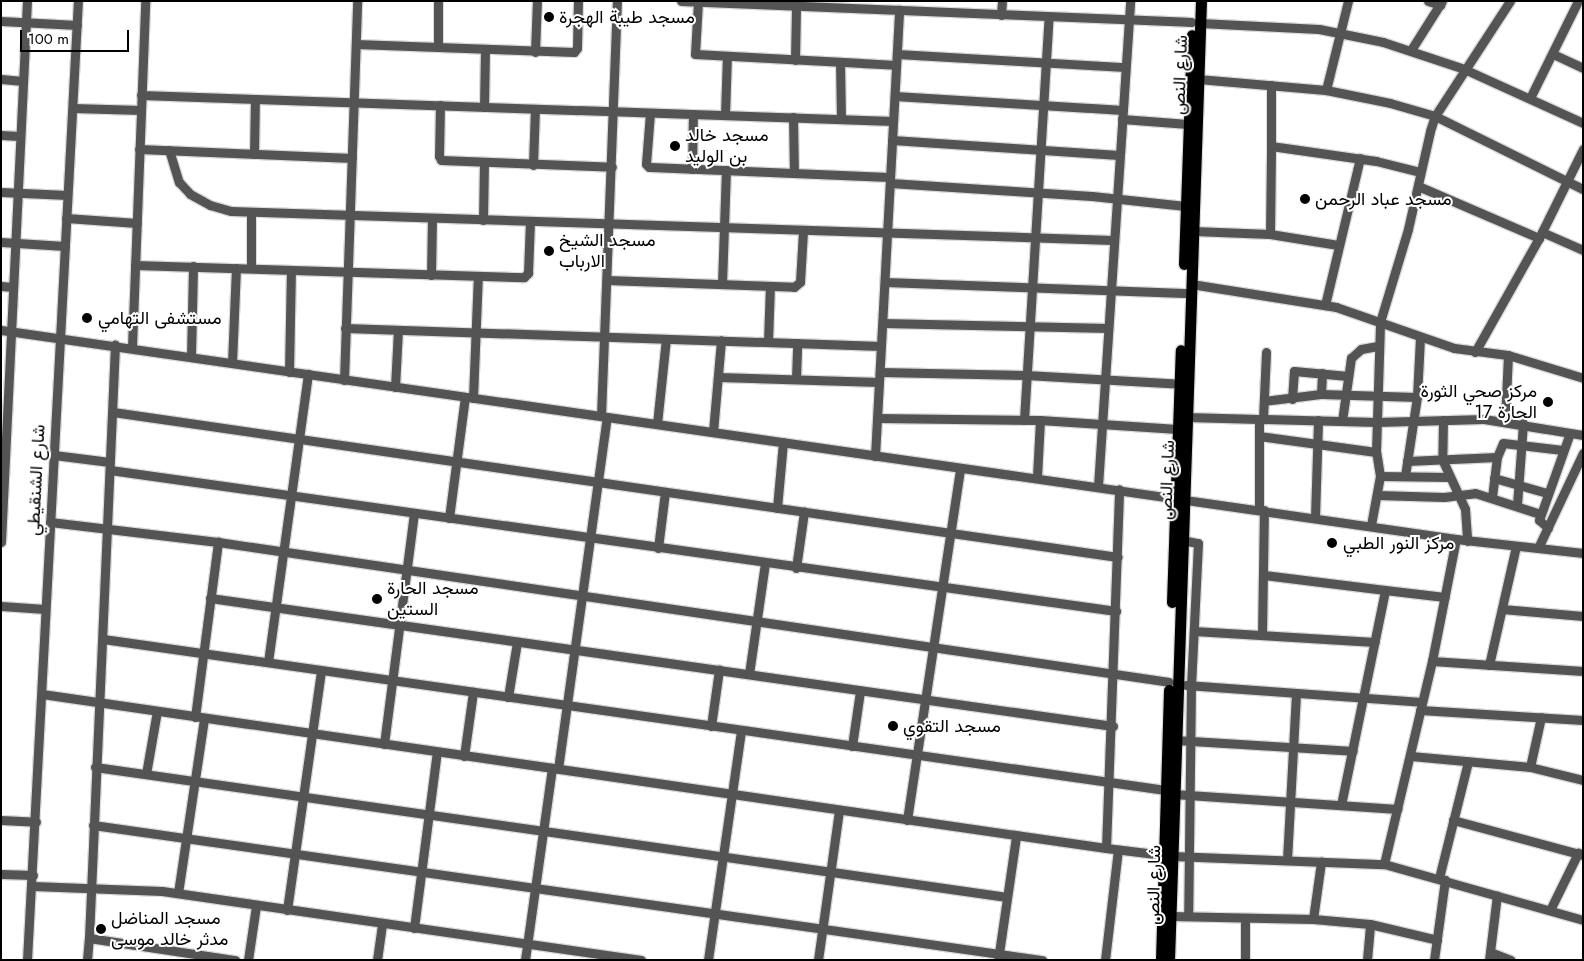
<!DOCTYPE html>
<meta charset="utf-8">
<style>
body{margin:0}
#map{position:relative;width:1584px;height:961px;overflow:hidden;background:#fff;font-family:Jost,Vazirmatn,sans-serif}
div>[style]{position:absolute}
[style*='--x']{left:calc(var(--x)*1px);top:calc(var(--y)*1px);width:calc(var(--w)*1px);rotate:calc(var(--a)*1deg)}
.roads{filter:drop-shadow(1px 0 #dbdbdb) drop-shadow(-1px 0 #dbdbdb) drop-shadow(0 1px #dbdbdb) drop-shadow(0 -1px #dbdbdb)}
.minor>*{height:9px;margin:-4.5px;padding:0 4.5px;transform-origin:4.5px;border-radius:4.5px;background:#545454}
.major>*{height:11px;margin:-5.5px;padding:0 5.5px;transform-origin:5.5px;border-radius:5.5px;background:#000}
.dots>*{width:14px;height:14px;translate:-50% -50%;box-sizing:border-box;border:2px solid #fff;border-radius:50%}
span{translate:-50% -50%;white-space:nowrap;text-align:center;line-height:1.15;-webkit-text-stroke:4px #fff;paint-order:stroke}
.poi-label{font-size:18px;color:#000}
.left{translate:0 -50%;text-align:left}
.right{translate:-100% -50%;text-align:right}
.street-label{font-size:18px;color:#000}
.frame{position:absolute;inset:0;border:2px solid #000;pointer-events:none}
.scale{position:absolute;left:20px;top:30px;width:109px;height:22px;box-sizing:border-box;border:2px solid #000;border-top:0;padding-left:6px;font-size:15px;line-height:18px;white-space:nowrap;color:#000;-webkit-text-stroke:4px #fff;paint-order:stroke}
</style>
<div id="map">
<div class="roads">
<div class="minor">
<i style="--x:681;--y:1;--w:511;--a:2.35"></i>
<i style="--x:1428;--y:1;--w:13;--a:18"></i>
<i style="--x:698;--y:2;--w:52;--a:93.3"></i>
<i style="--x:695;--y:54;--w:201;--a:3.1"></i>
<i style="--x:1001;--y:15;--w:14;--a:-86"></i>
<i style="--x:1;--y:21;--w:76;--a:3"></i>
<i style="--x:1200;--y:23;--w:119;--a:2.9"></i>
<i style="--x:1319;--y:29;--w:65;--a:11.5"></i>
<i style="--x:1383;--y:42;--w:85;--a:18.4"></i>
<i style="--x:1464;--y:69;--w:131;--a:24.4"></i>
<i style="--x:356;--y:44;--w:218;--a:2.1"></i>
<i style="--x:574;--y:52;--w:5;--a:-53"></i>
<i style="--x:577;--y:48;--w:47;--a:-88.8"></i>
<i style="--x:438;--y:47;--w:46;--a:-90"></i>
<i style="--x:1411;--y:50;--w:58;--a:-57.7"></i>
<i style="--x:535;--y:52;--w:51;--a:-87.8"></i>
<i style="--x:897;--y:54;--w:228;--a:3.3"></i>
<i style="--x:1553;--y:54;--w:33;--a:25"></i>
<i style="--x:795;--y:60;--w:54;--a:-88.9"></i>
<i style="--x:840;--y:62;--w:57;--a:89"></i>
<i style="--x:1;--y:79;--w:22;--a:5"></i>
<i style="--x:1198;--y:79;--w:128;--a:4.9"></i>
<i style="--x:1326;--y:90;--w:65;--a:11.5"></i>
<i style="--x:1390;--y:103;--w:47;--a:16.1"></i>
<i style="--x:1435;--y:116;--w:165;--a:26.3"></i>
<i style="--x:1271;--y:85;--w:61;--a:90"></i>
<i style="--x:1271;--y:146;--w:106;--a:8.1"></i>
<i style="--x:1376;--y:161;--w:45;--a:14"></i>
<i style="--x:1326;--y:90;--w:92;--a:-76.1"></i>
<i style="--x:141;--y:95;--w:752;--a:1.98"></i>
<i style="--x:895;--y:96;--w:228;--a:3.5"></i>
<i style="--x:1530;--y:98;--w:108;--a:-63.7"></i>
<i style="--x:440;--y:105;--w:51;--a:91.1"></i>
<i style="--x:439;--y:156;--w:4;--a:63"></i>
<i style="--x:441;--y:160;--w:171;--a:2.3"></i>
<i style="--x:484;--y:107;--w:58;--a:-89"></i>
<i style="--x:73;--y:108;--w:68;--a:1.7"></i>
<i style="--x:650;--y:113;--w:51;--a:94.5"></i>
<i style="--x:646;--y:164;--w:4;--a:45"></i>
<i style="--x:649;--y:167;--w:241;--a:2.4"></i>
<i style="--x:725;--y:115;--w:59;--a:-88.1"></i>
<i style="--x:793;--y:117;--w:56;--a:89"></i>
<i style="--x:1122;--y:119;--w:66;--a:4.3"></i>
<i style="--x:1;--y:135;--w:18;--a:3"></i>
<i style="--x:892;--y:140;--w:227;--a:3.8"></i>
<i style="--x:139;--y:149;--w:213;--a:2.4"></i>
<i style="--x:169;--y:150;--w:34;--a:73"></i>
<i style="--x:179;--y:182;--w:16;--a:47"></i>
<i style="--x:190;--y:194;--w:23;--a:29"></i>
<i style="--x:210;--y:205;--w:22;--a:16"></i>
<i style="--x:231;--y:211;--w:882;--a:1.88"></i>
<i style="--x:254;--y:154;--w:55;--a:-89"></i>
<i style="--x:533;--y:165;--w:56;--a:-88"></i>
<i style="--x:692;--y:169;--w:55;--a:-89"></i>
<i style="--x:890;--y:183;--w:202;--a:3.7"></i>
<i style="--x:1092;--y:196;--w:94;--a:6.1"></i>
<i style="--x:1418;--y:186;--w:132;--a:23.3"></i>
<i style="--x:1;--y:192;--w:66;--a:2.6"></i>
<i style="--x:66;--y:218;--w:71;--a:4"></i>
<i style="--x:483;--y:220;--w:58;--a:-89"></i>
<i style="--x:1193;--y:231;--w:77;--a:2.2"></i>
<i style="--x:1270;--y:234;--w:69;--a:9.2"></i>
<i style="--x:1542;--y:232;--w:45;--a:23.7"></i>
<i style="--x:1270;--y:234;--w:88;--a:-89.3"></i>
<i style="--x:1;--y:242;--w:64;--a:3.6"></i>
<i style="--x:135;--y:265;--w:389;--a:1.8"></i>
<i style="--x:524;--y:277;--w:6;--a:-45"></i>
<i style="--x:528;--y:273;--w:51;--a:-87.8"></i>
<i style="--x:251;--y:268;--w:56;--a:-90"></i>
<i style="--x:431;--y:275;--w:57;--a:-89"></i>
<i style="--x:607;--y:280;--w:187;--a:2.1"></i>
<i style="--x:794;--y:287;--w:8;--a:-40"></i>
<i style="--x:800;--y:282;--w:51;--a:-86.6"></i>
<i style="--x:885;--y:282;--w:306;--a:2.1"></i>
<i style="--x:722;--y:284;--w:114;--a:-88"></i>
<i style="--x:1191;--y:284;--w:147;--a:9"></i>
<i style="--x:1336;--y:307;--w:125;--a:19.2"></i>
<i style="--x:1454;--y:348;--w:54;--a:7.4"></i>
<i style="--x:1508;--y:355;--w:78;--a:17"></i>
<i style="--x:1;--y:286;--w:12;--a:5"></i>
<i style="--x:1325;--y:305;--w:151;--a:-76.6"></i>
<i style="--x:883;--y:323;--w:225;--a:1.3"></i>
<i style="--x:345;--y:328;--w:536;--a:1.92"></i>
<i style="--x:1;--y:330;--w:1470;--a:8.17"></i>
<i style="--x:1456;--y:539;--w:128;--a:6.3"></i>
<i style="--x:768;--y:342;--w:56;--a:-88"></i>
<i style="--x:132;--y:347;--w:346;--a:-87.8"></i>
<i style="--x:1475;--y:352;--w:131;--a:-60.7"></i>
<i style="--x:1539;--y:238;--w:99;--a:-63.7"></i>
<i style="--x:191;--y:356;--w:90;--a:-88.7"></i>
<i style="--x:232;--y:363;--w:95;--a:-87.6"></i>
<i style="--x:289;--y:372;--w:102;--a:-88.9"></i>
<i style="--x:880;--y:372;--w:146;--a:1.2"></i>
<i style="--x:1026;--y:375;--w:154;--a:3.3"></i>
<i style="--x:718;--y:377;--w:161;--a:1.8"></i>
<i style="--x:796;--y:379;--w:36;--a:-88"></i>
<i style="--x:344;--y:380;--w:379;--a:-88"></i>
<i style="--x:395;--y:387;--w:57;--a:-87"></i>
<i style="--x:1321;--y:394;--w:21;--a:-87"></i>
<i style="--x:473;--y:398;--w:122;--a:-87.7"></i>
<i style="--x:1292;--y:399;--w:28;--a:-86"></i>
<i style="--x:1294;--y:371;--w:54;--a:5.3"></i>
<i style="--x:1264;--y:401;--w:57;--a:-7"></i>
<i style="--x:1321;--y:394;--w:96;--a:1.8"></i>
<i style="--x:113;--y:412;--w:1015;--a:8.21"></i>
<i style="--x:601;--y:416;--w:415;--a:-87.8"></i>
<i style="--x:1186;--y:417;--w:191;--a:1.5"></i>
<i style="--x:1377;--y:422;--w:107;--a:-1.6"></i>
<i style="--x:1484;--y:419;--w:100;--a:9.2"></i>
<i style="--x:877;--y:418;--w:163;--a:0.7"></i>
<i style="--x:1040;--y:420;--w:138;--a:3.7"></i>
<i style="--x:1263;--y:419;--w:67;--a:-87.4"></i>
<i style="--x:1024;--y:420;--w:404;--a:-86.5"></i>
<i style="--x:1443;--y:420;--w:39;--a:91"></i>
<i style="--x:1442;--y:459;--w:55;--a:65.3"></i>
<i style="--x:1465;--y:509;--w:32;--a:86"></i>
<i style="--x:1342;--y:421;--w:64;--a:-81.9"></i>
<i style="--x:1351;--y:358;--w:13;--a:-42"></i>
<i style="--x:1361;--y:349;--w:17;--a:-10"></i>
<i style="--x:1505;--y:421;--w:66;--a:-87.4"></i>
<i style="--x:657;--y:424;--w:85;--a:-84"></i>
<i style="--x:713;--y:432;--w:92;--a:-85"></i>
<i style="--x:1259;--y:436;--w:118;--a:7.8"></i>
<i style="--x:54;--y:455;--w:56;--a:7.1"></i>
<i style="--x:875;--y:456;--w:447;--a:-86.9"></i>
<i style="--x:1407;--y:461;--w:90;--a:-2.5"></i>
<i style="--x:110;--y:470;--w:1016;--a:7.98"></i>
<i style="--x:1380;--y:476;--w:69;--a:0.8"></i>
<i style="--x:1405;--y:476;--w:80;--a:-81.4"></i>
<i style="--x:1417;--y:397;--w:60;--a:-87.1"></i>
<i style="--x:1037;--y:477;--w:57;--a:-87"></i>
<i style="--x:1494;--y:478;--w:55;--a:15.8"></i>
<i style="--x:1098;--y:486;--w:486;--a:-86.2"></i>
<i style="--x:1377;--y:495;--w:67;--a:1.7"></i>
<i style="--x:1444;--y:497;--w:31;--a:-7"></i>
<i style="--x:1475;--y:493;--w:68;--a:17.9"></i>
<i style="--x:1492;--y:497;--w:40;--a:-82.9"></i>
<i style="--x:1497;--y:457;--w:15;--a:-67"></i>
<i style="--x:1503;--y:443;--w:60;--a:6.7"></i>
<i style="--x:1517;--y:505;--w:82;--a:-85.8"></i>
<i style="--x:777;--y:508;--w:66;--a:-84.8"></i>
<i style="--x:1259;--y:510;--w:91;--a:-90"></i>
<i style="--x:1315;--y:517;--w:97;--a:-88.2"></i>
<i style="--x:449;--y:518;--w:122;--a:-82.5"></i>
<i style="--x:50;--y:522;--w:169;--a:6.8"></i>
<i style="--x:218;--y:542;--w:961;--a:8.37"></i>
<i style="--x:1371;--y:525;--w:50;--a:-79.6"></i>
<i style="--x:1380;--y:476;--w:24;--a:-99"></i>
<i style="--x:1376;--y:452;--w:130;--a:-88.2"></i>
<i style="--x:1380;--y:322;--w:97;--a:-73.2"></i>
<i style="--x:1408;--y:229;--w:100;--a:-77.3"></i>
<i style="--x:1430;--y:131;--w:16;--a:-72"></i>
<i style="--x:1435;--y:116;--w:137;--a:-56.9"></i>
<i style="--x:1548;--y:528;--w:12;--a:-138"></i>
<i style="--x:1539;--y:520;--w:92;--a:-70.4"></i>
<i style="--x:1182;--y:540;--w:16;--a:11"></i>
<i style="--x:1198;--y:543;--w:143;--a:92.8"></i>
<i style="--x:1191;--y:686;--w:230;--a:90.7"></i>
<i style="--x:1;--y:542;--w:542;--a:-87.25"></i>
<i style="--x:658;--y:548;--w:56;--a:-82.9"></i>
<i style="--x:1538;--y:548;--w:105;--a:-64.7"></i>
<i style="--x:796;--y:568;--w:57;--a:-81.9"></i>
<i style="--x:1264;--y:575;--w:122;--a:7.1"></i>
<i style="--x:210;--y:598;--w:912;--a:8.07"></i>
<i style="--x:1;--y:606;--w:44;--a:3.9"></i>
<i style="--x:1502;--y:609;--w:81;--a:4.9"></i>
<i style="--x:1194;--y:631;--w:181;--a:3.5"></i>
<i style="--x:1262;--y:635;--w:125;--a:-89.1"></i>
<i style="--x:103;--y:639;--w:1073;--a:8.09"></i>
<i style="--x:1432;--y:661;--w:151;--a:3.8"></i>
<i style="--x:268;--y:662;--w:291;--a:-82.1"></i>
<i style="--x:1489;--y:665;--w:122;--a:-77.2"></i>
<i style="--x:749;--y:674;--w:112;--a:-81.8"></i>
<i style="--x:1186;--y:685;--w:236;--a:4.1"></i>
<i style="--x:42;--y:694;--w:1075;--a:8.24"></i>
<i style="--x:1106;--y:848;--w:66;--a:6.9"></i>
<i style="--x:1172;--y:856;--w:212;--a:2.2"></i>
<i style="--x:1384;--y:864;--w:207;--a:15.7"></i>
<i style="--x:508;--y:697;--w:56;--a:-80.7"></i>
<i style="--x:1420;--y:710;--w:163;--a:3.5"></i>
<i style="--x:195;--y:717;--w:177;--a:-82.5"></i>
<i style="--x:711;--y:726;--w:57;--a:-81.9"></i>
<i style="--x:1175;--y:740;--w:178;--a:3.5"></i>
<i style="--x:384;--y:744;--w:233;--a:-82.6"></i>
<i style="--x:852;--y:746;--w:56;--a:-81.7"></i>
<i style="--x:464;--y:756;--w:65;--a:-82"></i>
<i style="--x:1411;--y:756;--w:120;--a:5.3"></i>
<i style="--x:1530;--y:767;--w:55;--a:13.8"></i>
<i style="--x:95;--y:767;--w:921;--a:8.11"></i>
<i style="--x:1530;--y:767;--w:51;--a:-77.6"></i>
<i style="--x:558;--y:769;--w:355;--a:-82.1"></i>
<i style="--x:146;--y:774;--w:64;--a:-80.1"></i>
<i style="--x:1173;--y:794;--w:225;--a:3.8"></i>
<i style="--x:1341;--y:805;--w:219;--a:-78.4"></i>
<i style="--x:1385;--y:590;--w:60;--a:6.7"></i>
<i style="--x:1;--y:820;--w:35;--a:3"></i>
<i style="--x:907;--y:820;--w:356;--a:-81.4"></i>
<i style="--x:1453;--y:820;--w:135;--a:15.1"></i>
<i style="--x:93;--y:825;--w:959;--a:8.1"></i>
<i style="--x:1106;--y:848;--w:359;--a:-87.9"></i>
<i style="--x:1287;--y:860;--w:167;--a:-86.9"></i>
<i style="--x:1384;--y:864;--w:209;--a:-76.7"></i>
<i style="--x:1432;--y:661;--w:124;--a:-78.9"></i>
<i style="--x:1;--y:874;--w:32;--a:2"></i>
<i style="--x:1439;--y:878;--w:120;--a:-76"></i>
<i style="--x:33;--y:886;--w:129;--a:2.2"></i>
<i style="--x:162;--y:891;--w:484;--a:8.2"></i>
<i style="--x:178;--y:893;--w:177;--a:-81.5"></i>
<i style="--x:287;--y:910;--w:242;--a:-81.9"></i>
<i style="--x:1550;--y:910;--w:64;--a:-63.8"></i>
<i style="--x:1170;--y:916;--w:143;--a:1.2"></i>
<i style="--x:1313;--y:919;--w:57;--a:5"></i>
<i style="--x:1370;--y:924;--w:69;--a:13.4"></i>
<i style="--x:1313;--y:919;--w:58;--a:-82"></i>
<i style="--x:414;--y:928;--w:177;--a:-82.6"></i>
<i style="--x:89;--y:938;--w:594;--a:-87.49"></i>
<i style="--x:1490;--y:952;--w:22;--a:21"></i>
<i style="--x:27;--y:960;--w:960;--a:-86.96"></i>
<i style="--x:87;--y:960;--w:22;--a:-85"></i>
<i style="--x:89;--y:938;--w:148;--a:8.6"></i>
<i style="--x:248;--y:960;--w:55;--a:-81.6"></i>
<i style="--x:377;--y:960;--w:37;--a:-82"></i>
<i style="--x:525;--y:960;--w:194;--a:-82"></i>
<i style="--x:708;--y:960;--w:232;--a:-81.8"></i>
<i style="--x:818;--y:960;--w:151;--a:-82"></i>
<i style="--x:998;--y:960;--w:125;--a:-81.7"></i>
<i style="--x:1105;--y:960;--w:111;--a:-83.3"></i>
<i style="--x:1245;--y:960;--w:41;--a:-90"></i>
<i style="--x:1367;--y:960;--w:36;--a:-85"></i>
<i style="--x:1434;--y:960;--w:81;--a:-82.2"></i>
<i style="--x:1489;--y:960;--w:65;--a:-83"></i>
</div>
<div class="major">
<i style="--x:1184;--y:264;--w:229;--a:-88"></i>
<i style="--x:1172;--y:602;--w:252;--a:-88"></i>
<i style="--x:1161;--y:960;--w:270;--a:-88.3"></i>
<i style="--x:1169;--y:960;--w:960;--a:-88.09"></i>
</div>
</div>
<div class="dots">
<i style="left:549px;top:17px;background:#000"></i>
<i style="left:675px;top:146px;background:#000"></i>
<i style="left:1305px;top:199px;background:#000"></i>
<i style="left:549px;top:251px;background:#000"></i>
<i style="left:87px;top:318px;background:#000"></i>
<i style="left:1548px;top:402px;background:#000"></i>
<i style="left:1332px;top:543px;background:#000"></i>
<i style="left:377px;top:599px;background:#000"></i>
<i style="left:893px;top:726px;background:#000"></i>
<i style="left:101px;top:929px;background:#000"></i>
</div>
<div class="poi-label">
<span class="left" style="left:559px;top:17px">مسجد طيبة الهجرة</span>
<span class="left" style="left:685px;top:146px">مسجد خالد<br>بن الوليد</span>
<span class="left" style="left:1315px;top:199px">مسجد عباد الرحمن</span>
<span class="left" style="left:559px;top:251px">مسجد الشيخ<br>الارباب</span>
<span class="left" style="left:98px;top:318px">مستشفى التهامي</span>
<span class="right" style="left:1537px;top:402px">مركز صحي الثورة<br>الحارة 17</span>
<span class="left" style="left:1343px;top:543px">مركز النور الطبي</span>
<span class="left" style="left:387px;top:599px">مسجد الحارة<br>الستين</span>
<span class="left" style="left:903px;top:726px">مسجد التقوي</span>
<span class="left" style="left:111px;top:929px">مسجد المناضل<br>مدثر خالد موسى</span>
</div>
<div class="street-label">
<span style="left:1180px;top:75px;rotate:-88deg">شارع النص</span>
<span style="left:36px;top:480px;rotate:-87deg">شارع الشنقيطي</span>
<span style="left:1167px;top:480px;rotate:-88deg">شارع النص</span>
<span style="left:1154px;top:885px;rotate:-89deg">شارع النص</span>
</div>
<div class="frame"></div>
<div class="scale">100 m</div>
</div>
